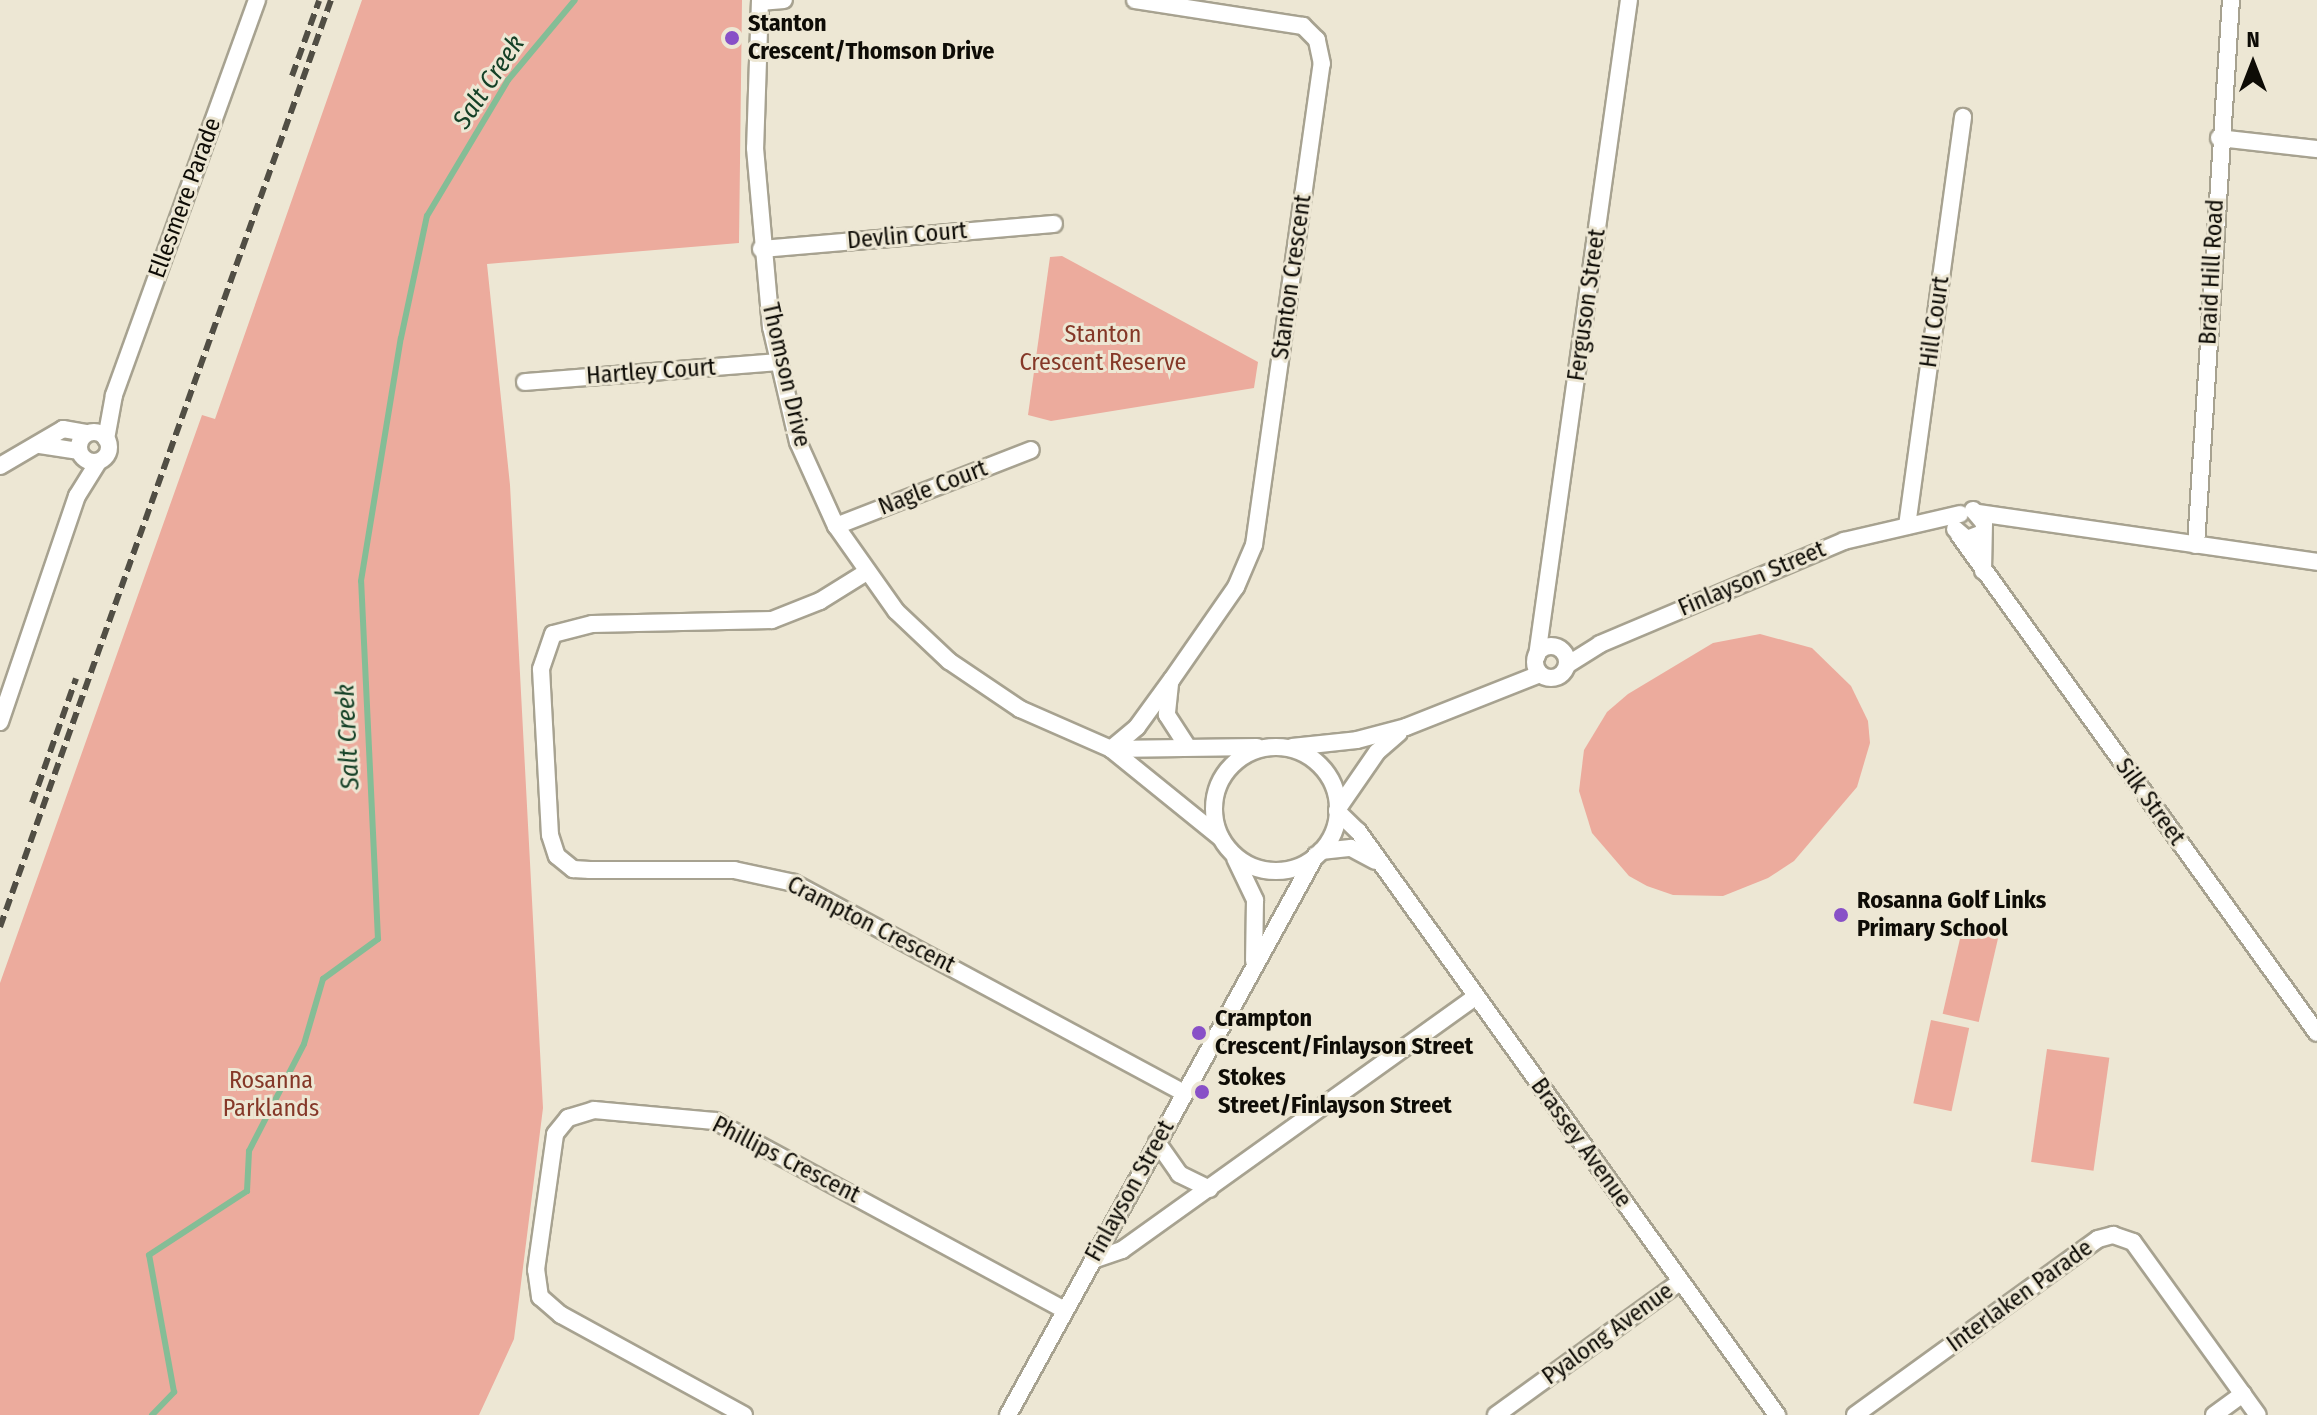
<!DOCTYPE html>
<style>
body{margin:0}
#map{position:relative;width:2317px;height:1415px;overflow:hidden;background:#ede7d4;font-family:"Fira Sans Condensed",sans-serif}
div>[style]{position:absolute}
[style*='--x']{left:calc(var(--x)*1px);top:calc(var(--y)*1px);width:calc(var(--w)*1px);rotate:calc(var(--a)*1deg)}
.green>*{inset:0;background:#ecab9d;transform-origin:0 0}
.stream>*{height:6px;margin:-3px;padding:0 3px;transform-origin:3px;border-radius:3px;background:#84bd96}
.roads{filter:drop-shadow(2px 0 #a7a290) drop-shadow(-2px 0 #a7a290) drop-shadow(0 2px #a7a290) drop-shadow(0 -2px #a7a290)}
.street>*{height:16px;margin:-8px;padding:0 8px;transform-origin:8px;border-radius:8px;background:#fff}
.street>.ring{margin:-8px;padding:0;box-sizing:content-box;background:none;border:16px solid #fff;border-radius:50%}
.rail>*{height:6px;margin-top:-3px;transform-origin:0;background:repeating-linear-gradient(90deg,#514e44 0 12px,transparent 0 18px)}
.dots>*{width:22px;height:22px;translate:-50% -50%;box-sizing:border-box;border:4px solid #ede7d4;border-radius:50%}
span{translate:-50% -50%;white-space:nowrap;text-align:center;line-height:1.15;-webkit-text-stroke:6px #ede7d4;paint-order:stroke}
.poi-label{font-size:24px;color:#0e0c06;font-weight:700}
.left{translate:0 -50%;text-align:left}
.street-label{font-size:24px;color:#0e0c06}
.park-label{font-size:24px;color:#853828}
.water-label{font-size:26px;color:#154127;font-style:italic}
.north{position:absolute;left:2213px;top:24px;width:80px;height:80px;-webkit-text-stroke:6px #ede7d4;paint-order:stroke;rotate:0deg;font-size:22px;font-weight:700;line-height:32px;text-align:center;color:#0e0c06}
.north::after{content:'';display:block;margin:auto;width:28px;height:36px;background:#0e0c06;clip-path:polygon(50% 0,100% 100%,50% 72%,0 100%)}
</style>
<div id="map">
<div class="green">
<i style="clip-path:polygon(362px 0,742px 0,739px 243px,487px 264px,510px 485px,543px 1108px,514px 1339px,479px 1415px,0 1415px,0 983px,202px 415px,215px 419px)"></i>
<i style="clip-path:polygon(1062px 256px,1258px 362px,1254px 388px,1051px 421px,1028px 415px,1050px 257px)"></i>
<i style="clip-path:polygon(1760px 634px,1812px 648px,1851px 686px,1868px 721px,1870px 743px,1857px 787px,1794px 861px,1768px 878px,1723px 896px,1673px 895px,1647px 886px,1629px 876px,1592px 833px,1579px 791px,1584px 750px,1607px 712px,1628px 694px,1713px 643px)"></i>
<i style="left:1962px;top:930px;width:37px;height:86px;rotate:13deg"></i>
<i style="left:1931px;top:1020px;width:39px;height:85px;rotate:12deg"></i>
<i style="left:2047px;top:1049px;width:63px;height:114px;rotate:8deg"></i>
</div>
<div class="stream">
<i style="--x:152;--y:1415;--w:32;--a:-46"></i>
<i style="--x:174;--y:1392;--w:139;--a:-100.3"></i>
<i style="--x:149;--y:1255;--w:117;--a:-33.1"></i>
<i style="--x:247;--y:1191;--w:40;--a:-87.1"></i>
<i style="--x:249;--y:1151;--w:120;--a:-62.8"></i>
<i style="--x:304;--y:1044;--w:68;--a:-73.7"></i>
<i style="--x:323;--y:979;--w:68;--a:-36"></i>
<i style="--x:378;--y:939;--w:358;--a:-92.7"></i>
<i style="--x:361;--y:581;--w:246;--a:-80.7"></i>
<i style="--x:401;--y:338;--w:125;--a:-78"></i>
<i style="--x:427;--y:216;--w:158;--a:-59.2"></i>
<i style="--x:508;--y:80;--w:104;--a:-50.1"></i>
</div>
<div class="roads">
<div class="street">
<i style="--x:760;--y:0;--w:148;--a:91.9"></i>
<i style="--x:755;--y:148;--w:180;--a:84.9"></i>
<i style="--x:771;--y:327;--w:118;--a:76.8"></i>
<i style="--x:798;--y:442;--w:92;--a:65.7"></i>
<i style="--x:836;--y:526;--w:104;--a:54.8"></i>
<i style="--x:896;--y:611;--w:73;--a:43.3"></i>
<i style="--x:949;--y:661;--w:86;--a:34.1"></i>
<i style="--x:1020;--y:709;--w:99;--a:23.7"></i>
<i style="--x:1111;--y:749;--w:141;--a:39"></i>
<i style="--x:760;--y:2;--w:24;--a:-5"></i>
<i style="--x:2219;--y:138;--w:99;--a:6.4"></i>
<i style="--x:761;--y:249;--w:294;--a:-4.9"></i>
<i style="--x:525;--y:382;--w:253;--a:-4.5"></i>
<i class="ring" style="left:79px;top:432px;width:14px;height:14px"></i>
<i style="--x:106;--y:439;--w:45;--a:-79.7"></i>
<i style="--x:114;--y:395;--w:420;--a:-70.1"></i>
<i style="--x:40;--y:445;--w:38;--a:9"></i>
<i style="--x:0;--y:466;--w:73;--a:-30.4"></i>
<i style="--x:63;--y:429;--w:23;--a:10"></i>
<i style="--x:1973;--y:510;--w:17;--a:50"></i>
<i style="--x:1984;--y:523;--w:48;--a:91.2"></i>
<i style="--x:1978;--y:513;--w:343;--a:8.2"></i>
<i style="--x:836;--y:526;--w:209;--a:-21.3"></i>
<i style="--x:1907;--y:526;--w:413;--a:-82.2"></i>
<i style="--x:1955;--y:529;--w:16;--a:40"></i>
<i style="--x:1967;--y:539;--w:14;--a:-21"></i>
<i style="--x:1959;--y:535;--w:613;--a:54.29"></i>
<i style="--x:2196;--y:545;--w:546;--a:-86.33"></i>
<i style="--x:865;--y:573;--w:53;--a:148.1"></i>
<i style="--x:820;--y:601;--w:52;--a:158.4"></i>
<i style="--x:772;--y:620;--w:180;--a:178.7"></i>
<i style="--x:592;--y:624;--w:40;--a:165.6"></i>
<i style="--x:553;--y:634;--w:37;--a:109"></i>
<i style="--x:541;--y:669;--w:166;--a:86.9"></i>
<i style="--x:550;--y:835;--w:22;--a:72"></i>
<i style="--x:557;--y:856;--w:21;--a:39"></i>
<i style="--x:573;--y:869;--w:17;--a:3"></i>
<i style="--x:590;--y:870;--w:144;--a:0"></i>
<i style="--x:734;--y:870;--w:61;--a:12.2"></i>
<i style="--x:794;--y:883;--w:443;--a:28.3"></i>
<i class="ring" style="left:1535px;top:646px;width:16px;height:16px"></i>
<i style="--x:1537;--y:656;--w:662;--a:-82.02"></i>
<i style="--x:1567;--y:665;--w:39;--a:-32"></i>
<i style="--x:1600;--y:644;--w:265;--a:-22.9"></i>
<i style="--x:1844;--y:541;--w:119;--a:-13.1"></i>
<i style="--x:1170;--y:684;--w:31;--a:96"></i>
<i style="--x:1167;--y:715;--w:37;--a:57"></i>
<i style="--x:0;--y:722;--w:239;--a:-71.2"></i>
<i style="--x:77;--y:496;--w:40;--a:-58"></i>
<i style="--x:1292;--y:747;--w:65;--a:-6.1"></i>
<i style="--x:1357;--y:740;--w:51;--a:-14.9"></i>
<i style="--x:1406;--y:727;--w:144;--a:-21.6"></i>
<i class="ring" style="left:1214px;top:747px;width:108px;height:108px"></i>
<i style="--x:1111;--y:749;--w:34;--a:-40"></i>
<i style="--x:1137;--y:727;--w:59;--a:-53.9"></i>
<i style="--x:1172;--y:679;--w:112;--a:-55.2"></i>
<i style="--x:1236;--y:587;--w:46;--a:-66.8"></i>
<i style="--x:1254;--y:545;--w:486;--a:-82"></i>
<i style="--x:1322;--y:64;--w:25;--a:-102"></i>
<i style="--x:1317;--y:40;--w:20;--a:-135"></i>
<i style="--x:1303;--y:26;--w:170;--a:-171.2"></i>
<i style="--x:1111;--y:749;--w:146;--a:-0.8"></i>
<i style="--x:1337;--y:810;--w:70;--a:-55.4"></i>
<i style="--x:1377;--y:752;--w:29;--a:-41"></i>
<i style="--x:1337;--y:811;--w:29;--a:44"></i>
<i style="--x:1358;--y:831;--w:719;--a:54.34"></i>
<i style="--x:1321;--y:851;--w:30;--a:-6"></i>
<i style="--x:1351;--y:848;--w:27;--a:28"></i>
<i style="--x:1235;--y:858;--w:47;--a:64.5"></i>
<i style="--x:1255;--y:900;--w:61;--a:90.9"></i>
<i style="--x:1157;--y:1142;--w:39;--a:55"></i>
<i style="--x:1179;--y:1174;--w:34;--a:26"></i>
<i style="--x:1093;--y:1260;--w:31;--a:-19"></i>
<i style="--x:1122;--y:1250;--w:434;--a:-35.6"></i>
<i style="--x:744;--y:1415;--w:209;--a:-151.3"></i>
<i style="--x:561;--y:1315;--w:28;--a:-139"></i>
<i style="--x:540;--y:1297;--w:27;--a:-98"></i>
<i style="--x:536;--y:1270;--w:137;--a:-82"></i>
<i style="--x:555;--y:1134;--w:21;--a:-51"></i>
<i style="--x:568;--y:1118;--w:27;--a:-17"></i>
<i style="--x:594;--y:1110;--w:121;--a:5.2"></i>
<i style="--x:715;--y:1121;--w:398;--a:28.4"></i>
<i style="--x:1008;--y:1415;--w:639;--a:-61.19"></i>
<i style="--x:1496;--y:1415;--w:228;--a:-35.9"></i>
<i style="--x:1855;--y:1415;--w:300;--a:-35.9"></i>
<i style="--x:2098;--y:1239;--w:16;--a:-15"></i>
<i style="--x:2113;--y:1235;--w:21;--a:19"></i>
<i style="--x:2133;--y:1242;--w:213;--a:54.2"></i>
<i style="--x:2214;--y:1415;--w:36;--a:-36"></i>
</div>
</div>
<div class="rail">
<i style="--x:292;--y:76;--w:80;--a:-70.2"></i>
<i style="--x:32;--y:803;--w:132;--a:-70.5"></i>
<i style="--x:0;--y:927;--w:984;--a:-70.35"></i>
</div>
<div class="dots">
<i style="left:732px;top:38px;background:#8850c7"></i>
<i style="left:1841px;top:915px;background:#8850c7"></i>
<i style="left:1199px;top:1033px;background:#8850c7"></i>
<i style="left:1202px;top:1092px;background:#8850c7"></i>
</div>
<div class="poi-label">
<span class="left" style="left:748px;top:38px">Stanton<br>Crescent/Thomson Drive</span>
<span class="left" style="left:1857px;top:915px">Rosanna Golf Links<br>Primary School</span>
<span class="left" style="left:1215px;top:1033px">Crampton<br>Crescent/Finlayson Street</span>
<span class="left" style="left:1218px;top:1092px">Stokes<br>Street/Finlayson Street</span>
</div>
<div class="street-label">
<span style="left:185px;top:198px;rotate:-70deg">Ellesmere Parade</span>
<span style="left:907px;top:236px;rotate:-5deg">Devlin Court</span>
<span style="left:2212px;top:272px;rotate:-87deg">Braid Hill Road</span>
<span style="left:1292px;top:277px;rotate:-82deg">Stanton Crescent</span>
<span style="left:1587px;top:305px;rotate:-82deg">Ferguson Street</span>
<span style="left:1935px;top:322px;rotate:-82deg">Hill Court</span>
<span style="left:651px;top:372px;rotate:-4deg">Hartley Court</span>
<span style="left:786px;top:375px;rotate:77deg">Thomson Drive</span>
<span style="left:933px;top:488px;rotate:-21deg">Nagle Court</span>
<span style="left:1752px;top:579px;rotate:-23deg">Finlayson Street</span>
<span style="left:2150px;top:802px;rotate:54deg">Silk Street</span>
<span style="left:871px;top:925px;rotate:27deg">Crampton Crescent</span>
<span style="left:1581px;top:1143px;rotate:54deg">Brassey Avenue</span>
<span style="left:786px;top:1160px;rotate:27deg">Phillips Crescent</span>
<span style="left:1130px;top:1191px;rotate:-61deg">Finlayson Street</span>
<span style="left:2020px;top:1296px;rotate:-36deg">Interlaken Parade</span>
<span style="left:1608px;top:1334px;rotate:-36deg">Pyalong Avenue</span>
</div>
<div class="park-label">
<span style="left:1103px;top:349px">Stanton<br>Crescent Reserve</span>
<span style="left:271px;top:1095px">Rosanna<br>Parklands</span>
</div>
<div class="water-label">
<span style="left:489px;top:82px;rotate:-56deg">Salt Creek</span>
<span style="left:348px;top:737px;rotate:-93deg">Salt Creek</span>
</div>
<div class="north">N</div>
</div>
